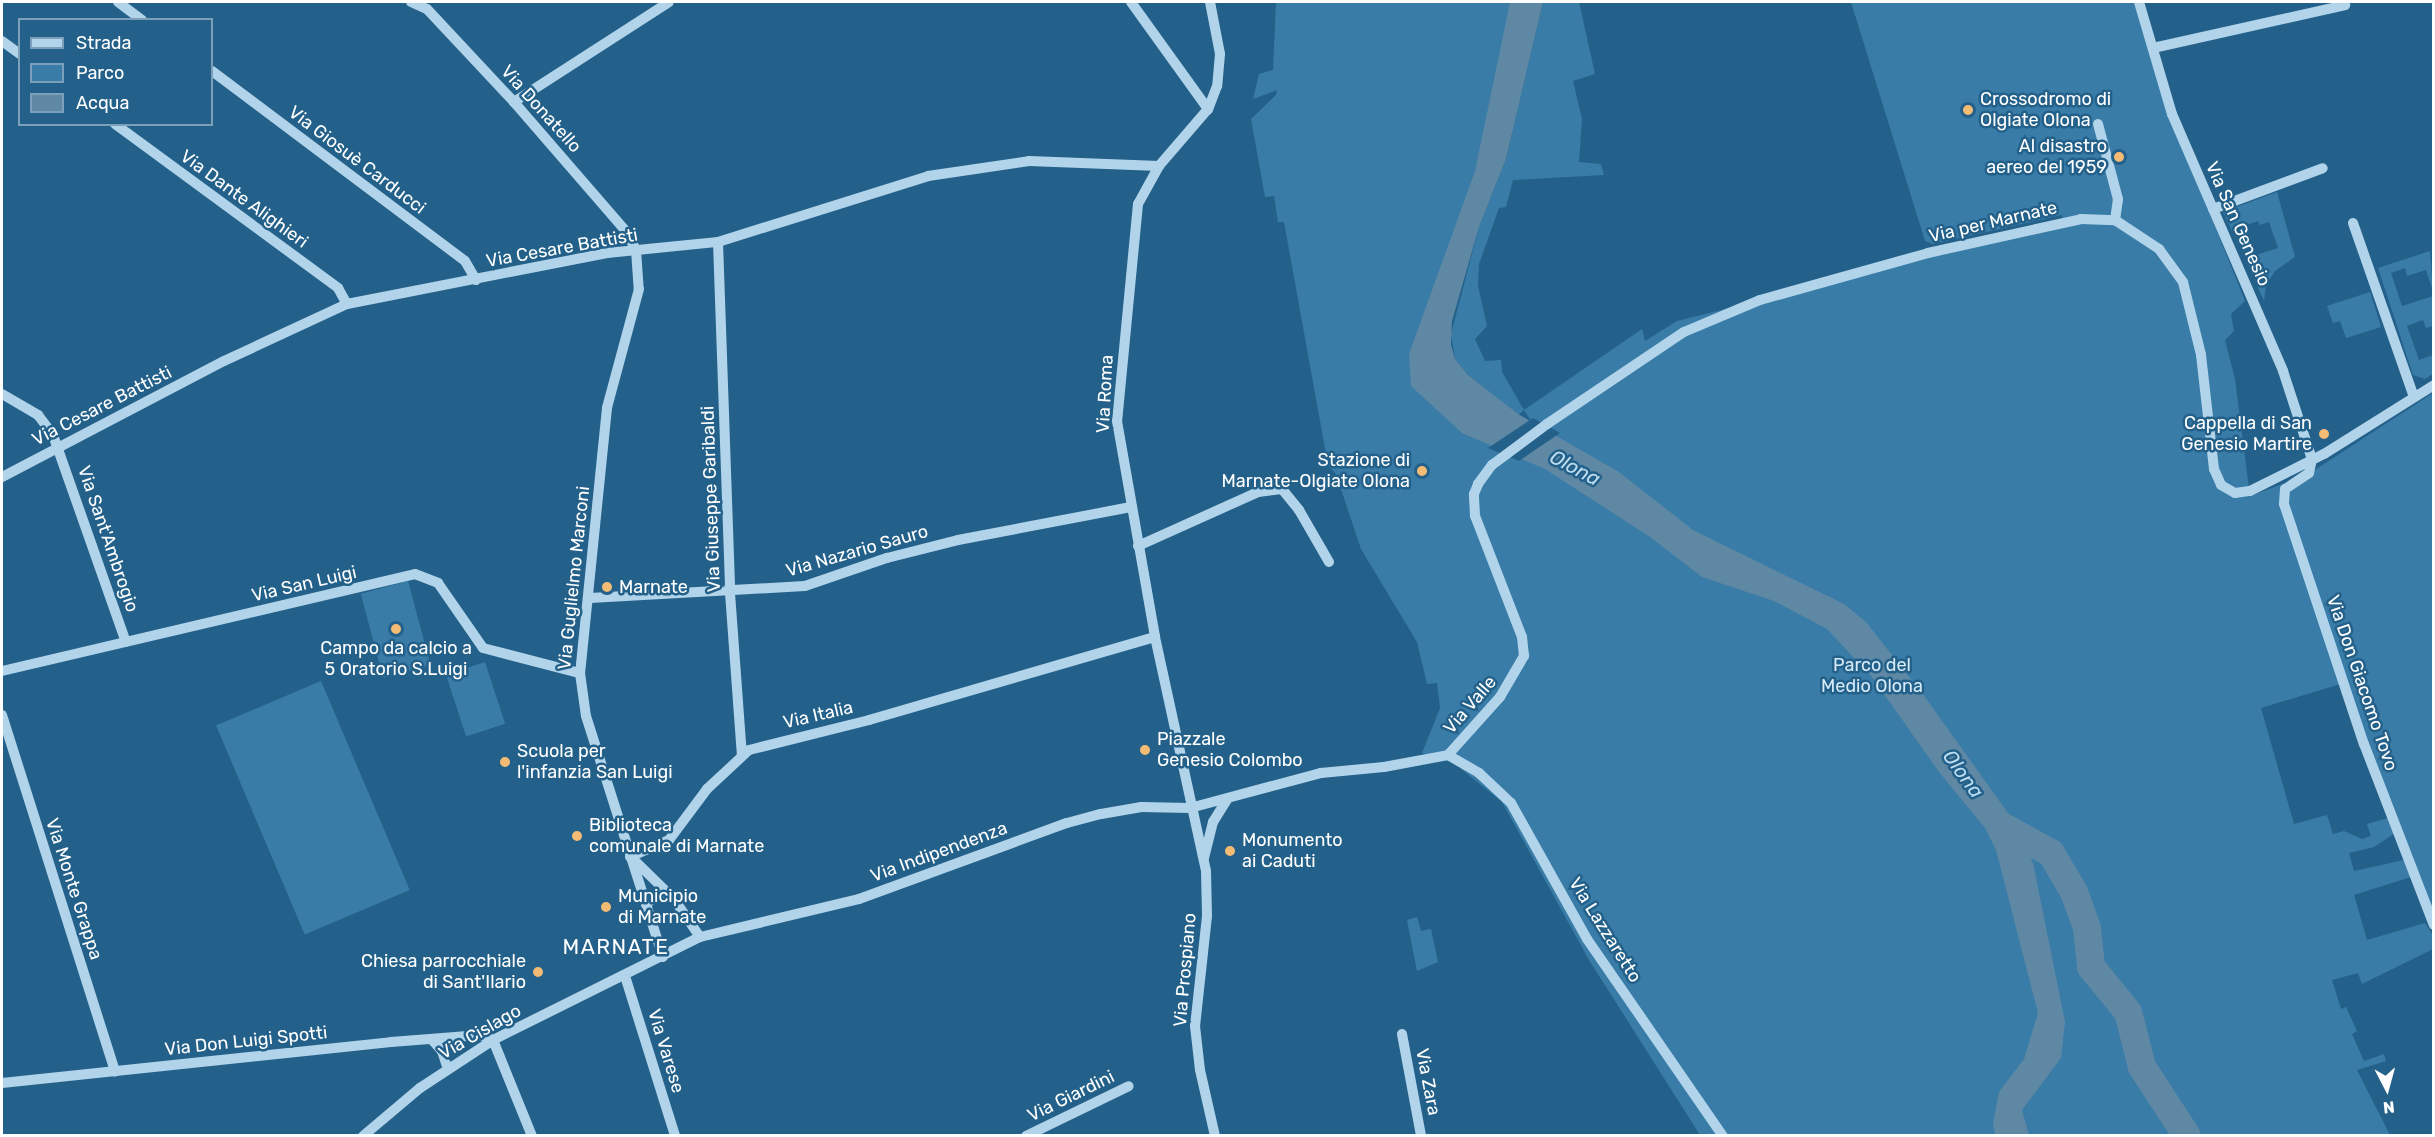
<!DOCTYPE html>
<meta charset="utf-8">
<style>
body{margin:0}
#map{position:relative;width:2435px;height:1137px;overflow:hidden;background:#24618a;font-family:Rubik,sans-serif}
div>[style]{position:absolute}
[style*='--x']{left:calc(var(--x)*1px);top:calc(var(--y)*1px);width:calc(var(--w)*1px);rotate:calc(var(--a)*1deg)}
.green>*{inset:0;background:#397ca7;transform-origin:0 0}
.water>*{inset:0;background:#5e88a4}
.pier>*{inset:0;background:#24618a}
.river>*{height:28px;margin:-14px;padding:0 14px;transform-origin:14px;border-radius:14px;background:#5e88a4}
.minor>*{height:10px;margin:-5px;padding:0 5px;transform-origin:5px;border-radius:5px;background:#b1d4ea}
.dots>*{width:16px;height:16px;translate:-50% -50%;box-sizing:border-box;border:3px solid #24618a;border-radius:50%}
span{translate:-50% -50%;white-space:nowrap;text-align:center;line-height:1.15;-webkit-text-stroke:5px #24618a;paint-order:stroke}
.poi-label{font-size:18px;color:#fff}
.left{translate:0 -50%;text-align:left}
.right{translate:-100% -50%;text-align:right}
.street-label{font-size:18px;color:#fff}
.park-label{font-size:18px;color:#d6eaf8}
.water-label{font-size:20px;color:#bdddf1;font-style:italic}
.quarter-label{font-size:21px;color:#fff;letter-spacing:1.5px}
.frame{position:absolute;inset:0;border:3px solid #fff;pointer-events:none}
.legend{position:absolute;left:18px;top:18px;width:195px;height:108px;box-sizing:border-box;background:#24618a;border:2px solid #7ca0b9;margin:0;padding:8px 10px;list-style:none;font-size:18px;color:#fff}
.legend li{display:flex;align-items:center;gap:12px;height:30px}
.legend b{width:30px;border:2px solid #7ca0b9}
.north{position:absolute;left:2357px;top:1059px;width:60px;height:60px;-webkit-text-stroke:4px #24618a;paint-order:stroke;rotate:174deg;font-size:16px;font-weight:700;line-height:24px;text-align:center;color:#fff}
.north::after{content:'';display:block;margin:auto;width:21px;height:27px;background:#fff;clip-path:polygon(50% 0,100% 100%,50% 72%,0 100%)}
</style>
<div id="map">
<div class="green">
<i style="clip-path:polygon(1276px 2px,1520px 2px,1509px 57px,1420px 370px,1532px 422px,1524px 410px,1518px 415px,1468px 375px,1455px 359px,1451px 334px,1479px 227px,1506px 159px,1543px 2px,1579px 2px,1595px 74px,1573px 81px,1582px 119px,1579px 162px,1601px 164px,1604px 175px,1513px 180px,1506px 207px,1499px 208px,1479px 264px,1478px 286px,1487px 326px,1475px 339px,1485px 361px,1501px 360px,1502px 372px,1524px 410px,1642px 329px,1645px 341px,1677px 321px,2065px 224px,2062px 215px,1933px 244px,1925px 241px,1851px 2px,2141px 2px,2170px 114px,2245px 301px,2231px 314px,2234px 331px,2225px 340px,2235px 379px,2250px 496px,2307px 475px,2433px 393px,2433px 925px,2344px 683px,2261px 708px,2294px 824px,2327px 815px,2333px 834px,2344px 831px,2362px 839px,2371px 836px,2367px 824px,2388px 818px,2395px 833px,2374px 847px,2349px 853px,2354px 871px,2404px 860px,2411px 877px,2354px 895px,2367px 940px,2425px 923px,2433px 935px,2433px 949px,2362px 984px,2358px 973px,2332px 980px,2341px 1009px,2346px 1007px,2357px 1031px,2352px 1034px,2364px 1061px,2384px 1054px,2386px 1061px,2357px 1070px,2390px 1135px,1700px 1135px,1589px 960px,1502px 802px,1460px 768px,1461px 765px,1422px 753px,1440px 708px,1437px 683px,1427px 684px,1417px 642px,1361px 549px,1336px 474px,1328px 465px,1284px 222px,1278px 222px,1274px 196px,1265px 197px,1251px 119px,1276px 95px,1277px 90px,1253px 99px,1259px 74px,1273px 70px)"></i>
<i style="clip-path:polygon(2277px 192px,2295px 257px,2275px 271px,2266px 285px,2264px 301px,2247px 262px,2250px 257px,2278px 248px,2269px 222px,2260px 225px,2258px 221px,2240px 227px,2242px 234px,2235px 237px,2223px 212px)"></i>
<i style="clip-path:polygon(2430px 251px,2433px 291px,2426px 270px,2407px 276px,2405px 268px,2391px 273px,2402px 306px,2433px 296px,2433px 326px,2426px 328px,2423px 320px,2407px 326px,2419px 360px,2433px 355px,2433px 374px,2425px 379px,2413px 375px,2378px 268px)"></i>
<i style="clip-path:polygon(2370px 292px,2381px 327px,2346px 338px,2340px 321px,2333px 323px,2327px 306px)"></i>
<i style="left:408px;top:581px;width:87px;height:49px;rotate:75deg"></i>
<i style="left:485px;top:662px;width:65px;height:41px;rotate:72deg"></i>
<i style="left:321px;top:681px;width:227px;height:114px;rotate:67deg"></i>
<i style="clip-path:polygon(1417px 917px,1421px 931px,1431px 929px,1438px 962px,1417px 971px,1407px 920px)"></i>
</div>
<div class="water">
<i style="clip-path:polygon(1510px 2px,1543px 2px,1506px 159px,1479px 227px,1452px 321px,1451px 345px,1455px 359px,1468px 375px,1518px 414px,1619px 472px,1693px 530px,1844px 604px,1866px 622px,1925px 697px,2013px 820px,2033px 863px,2065px 1022px,2061px 1058px,2022px 1110px,2029px 1135px,1995px 1135px,1993px 1123px,1999px 1092px,2024px 1059px,2038px 1013px,1996px 850px,1985px 828px,1939px 772px,1872px 677px,1827px 629px,1774px 601px,1702px 577px,1650px 537px,1545px 469px,1462px 433px,1411px 386px,1409px 354px,1475px 171px)"></i>
</div>
<div class="pier">
<i style="clip-path:polygon(1533px 418px,1560px 433px,1519px 461px,1488px 448px)"></i>
</div>
<div class="river">
<i style="--x:2000;--y:825;--w:58;--a:28.8"></i>
<i style="--x:2051;--y:853;--w:45;--a:59.5"></i>
<i style="--x:2074;--y:892;--w:38;--a:70"></i>
<i style="--x:2087;--y:928;--w:39;--a:84"></i>
<i style="--x:2091;--y:967;--w:58;--a:50.6"></i>
<i style="--x:2128;--y:1012;--w:57;--a:75.7"></i>
<i style="--x:2142;--y:1067;--w:82;--a:56.9"></i>
</div>
<div class="minor">
<i style="--x:118;--y:2;--w:30;--a:37"></i>
<i style="--x:411;--y:2;--w:17;--a:24"></i>
<i style="--x:427;--y:9;--w:127;--a:46.9"></i>
<i style="--x:514;--y:102;--w:169;--a:49.1"></i>
<i style="--x:625;--y:230;--w:23;--a:61"></i>
<i style="--x:636;--y:250;--w:39;--a:86"></i>
<i style="--x:639;--y:289;--w:123;--a:105.1"></i>
<i style="--x:607;--y:408;--w:266;--a:95.8"></i>
<i style="--x:580;--y:673;--w:43;--a:82.1"></i>
<i style="--x:586;--y:716;--w:253;--a:72.3"></i>
<i style="--x:1131;--y:2;--w:132;--a:54.3"></i>
<i style="--x:1210;--y:2;--w:53;--a:79.1"></i>
<i style="--x:1220;--y:54;--w:32;--a:95"></i>
<i style="--x:1217;--y:86;--w:25;--a:111"></i>
<i style="--x:1208;--y:109;--w:75;--a:130.7"></i>
<i style="--x:1159;--y:166;--w:43;--a:118.9"></i>
<i style="--x:1138;--y:204;--w:218;--a:95.5"></i>
<i style="--x:1117;--y:421;--w:219;--a:80"></i>
<i style="--x:1155;--y:637;--w:239;--a:77.7"></i>
<i style="--x:1206;--y:871;--w:45;--a:88.7"></i>
<i style="--x:1207;--y:916;--w:111;--a:96.2"></i>
<i style="--x:1195;--y:1026;--w:44;--a:83.5"></i>
<i style="--x:1200;--y:1070;--w:68;--a:77.2"></i>
<i style="--x:2139;--y:2;--w:117;--a:73.6"></i>
<i style="--x:2172;--y:114;--w:280;--a:66.6"></i>
<i style="--x:2283;--y:371;--w:93;--a:71.8"></i>
<i style="--x:2312;--y:459;--w:14;--a:102"></i>
<i style="--x:2309;--y:473;--w:29;--a:146"></i>
<i style="--x:2285;--y:489;--w:15;--a:94"></i>
<i style="--x:2284;--y:504;--w:253;--a:71.6"></i>
<i style="--x:2364;--y:744;--w:194;--a:68.9"></i>
<i style="--x:2;--y:41;--w:22;--a:36"></i>
<i style="--x:2153;--y:48;--w:197;--a:-12.6"></i>
<i style="--x:212;--y:71;--w:316;--a:36.9"></i>
<i style="--x:465;--y:261;--w:22;--a:60"></i>
<i style="--x:514;--y:102;--w:184;--a:-32.8"></i>
<i style="--x:115;--y:124;--w:277;--a:36.3"></i>
<i style="--x:338;--y:288;--w:18;--a:61"></i>
<i style="--x:2098;--y:124;--w:78;--a:75.1"></i>
<i style="--x:2118;--y:199;--w:21;--a:98"></i>
<i style="--x:2213;--y:209;--w:117;--a:-20.4"></i>
<i style="--x:2353;--y:223;--w:184;--a:70.7"></i>
<i style="--x:718;--y:242;--w:351;--a:88"></i>
<i style="--x:730;--y:593;--w:162;--a:85.8"></i>
<i style="--x:2;--y:394;--w:42;--a:30.3"></i>
<i style="--x:38;--y:415;--w:25;--a:53"></i>
<i style="--x:53;--y:435;--w:219;--a:70.6"></i>
<i style="--x:2;--y:477;--w:250;--a:-27.6"></i>
<i style="--x:224;--y:361;--w:136;--a:-24.9"></i>
<i style="--x:347;--y:304;--w:265;--a:-11.1"></i>
<i style="--x:607;--y:253;--w:112;--a:-5.7"></i>
<i style="--x:718;--y:242;--w:220;--a:-17.4"></i>
<i style="--x:928;--y:176;--w:102;--a:-8.4"></i>
<i style="--x:1029;--y:161;--w:130;--a:2.2"></i>
<i style="--x:1138;--y:546;--w:132;--a:-24.2"></i>
<i style="--x:1258;--y:492;--w:24;--a:-7"></i>
<i style="--x:1282;--y:489;--w:27;--a:51"></i>
<i style="--x:1299;--y:510;--w:60;--a:60"></i>
<i style="--x:590;--y:598;--w:215;--a:-3.2"></i>
<i style="--x:805;--y:586;--w:87;--a:-18.9"></i>
<i style="--x:887;--y:558;--w:73;--a:-14.2"></i>
<i style="--x:958;--y:540;--w:176;--a:-10.8"></i>
<i style="--x:2;--y:671;--w:424;--a:-13.2"></i>
<i style="--x:415;--y:574;--w:25;--a:21"></i>
<i style="--x:438;--y:583;--w:79;--a:55.3"></i>
<i style="--x:483;--y:648;--w:100;--a:14.5"></i>
<i style="--x:2;--y:715;--w:374;--a:72.4"></i>
<i style="--x:1448;--y:755;--w:36;--a:30"></i>
<i style="--x:1479;--y:773;--w:44;--a:43.2"></i>
<i style="--x:1511;--y:803;--w:156;--a:60.8"></i>
<i style="--x:1587;--y:939;--w:239;--a:55.4"></i>
<i style="--x:630;--y:857;--w:43;--a:-23.6"></i>
<i style="--x:669;--y:840;--w:64;--a:-53.3"></i>
<i style="--x:707;--y:789;--w:57;--a:-42.9"></i>
<i style="--x:749;--y:750;--w:124;--a:-14"></i>
<i style="--x:869;--y:720;--w:298;--a:-16.2"></i>
<i style="--x:632;--y:858;--w:59;--a:44.3"></i>
<i style="--x:674;--y:899;--w:46;--a:55.6"></i>
<i style="--x:1204;--y:858;--w:37;--a:-76"></i>
<i style="--x:1213;--y:822;--w:28;--a:-58"></i>
<i style="--x:646;--y:904;--w:14;--a:-39"></i>
<i style="--x:657;--y:895;--w:12;--a:0"></i>
<i style="--x:625;--y:976;--w:168;--a:72.6"></i>
<i style="--x:1402;--y:1034;--w:104;--a:79.4"></i>
<i style="--x:493;--y:1040;--w:104;--a:67.9"></i>
<i style="--x:433;--y:1041;--w:13;--a:48"></i>
<i style="--x:442;--y:1051;--w:19;--a:72"></i>
<i style="--x:2;--y:1083;--w:391;--a:-6"></i>
<i style="--x:391;--y:1042;--w:90;--a:-4.4"></i>
<i style="--x:481;--y:1035;--w:13;--a:23"></i>
<i style="--x:363;--y:1136;--w:75;--a:-40.1"></i>
<i style="--x:420;--y:1088;--w:87;--a:-33.3"></i>
<i style="--x:493;--y:1040;--w:231;--a:-26.5"></i>
<i style="--x:700;--y:937;--w:163;--a:-13.4"></i>
<i style="--x:859;--y:899;--w:221;--a:-20.1"></i>
<i style="--x:1067;--y:823;--w:35;--a:-15"></i>
<i style="--x:1101;--y:814;--w:41;--a:-9.9"></i>
<i style="--x:1141;--y:807;--w:49;--a:1.2"></i>
<i style="--x:1190;--y:808;--w:136;--a:-15"></i>
<i style="--x:1321;--y:773;--w:63;--a:-5.4"></i>
<i style="--x:1384;--y:767;--w:65;--a:-10.6"></i>
<i style="--x:1448;--y:755;--w:78;--a:-48.1"></i>
<i style="--x:1500;--y:697;--w:48;--a:-59.7"></i>
<i style="--x:1524;--y:656;--w:19;--a:-96"></i>
<i style="--x:1522;--y:637;--w:130;--a:-111.2"></i>
<i style="--x:1475;--y:516;--w:22;--a:-93"></i>
<i style="--x:1474;--y:494;--w:11;--a:-68"></i>
<i style="--x:1478;--y:484;--w:24;--a:-54"></i>
<i style="--x:1492;--y:465;--w:69;--a:-36.7"></i>
<i style="--x:1547;--y:424;--w:165;--a:-33.9"></i>
<i style="--x:1684;--y:332;--w:82;--a:-22.8"></i>
<i style="--x:1760;--y:300;--w:174;--a:-15.6"></i>
<i style="--x:1928;--y:253;--w:157;--a:-12.5"></i>
<i style="--x:2081;--y:219;--w:34;--a:2"></i>
<i style="--x:2115;--y:220;--w:53;--a:33.4"></i>
<i style="--x:2159;--y:249;--w:41;--a:54"></i>
<i style="--x:2183;--y:282;--w:75;--a:76.1"></i>
<i style="--x:2201;--y:355;--w:115;--a:83.5"></i>
<i style="--x:2214;--y:469;--w:17;--a:66"></i>
<i style="--x:2221;--y:485;--w:16;--a:30"></i>
<i style="--x:2235;--y:493;--w:15;--a:-8"></i>
<i style="--x:2250;--y:491;--w:83;--a:-26.6"></i>
<i style="--x:2324;--y:454;--w:130;--a:-32.1"></i>
<i style="--x:1026;--y:1136;--w:114;--a:-25.9"></i>
</div>
<div class="dots">
<i style="left:1968px;top:110px;background:#f4bb75"></i>
<i style="left:2119px;top:157px;background:#f4bb75"></i>
<i style="left:2324px;top:434px;background:#f4bb75"></i>
<i style="left:1422px;top:471px;background:#f4bb75"></i>
<i style="left:607px;top:587px;background:#f4bb75"></i>
<i style="left:396px;top:629px;background:#f4bb75"></i>
<i style="left:1145px;top:750px;background:#f4bb75"></i>
<i style="left:505px;top:762px;background:#f4bb75"></i>
<i style="left:577px;top:836px;background:#f4bb75"></i>
<i style="left:1230px;top:851px;background:#f4bb75"></i>
<i style="left:606px;top:907px;background:#f4bb75"></i>
<i style="left:538px;top:972px;background:#f4bb75"></i>
</div>
<div class="poi-label">
<span class="left" style="left:1980px;top:110px">Crossodromo di<br>Olgiate Olona</span>
<span class="right" style="left:2107px;top:157px">Al disastro<br>aereo del 1959</span>
<span class="right" style="left:2312px;top:434px">Cappella di San<br>Genesio Martire</span>
<span class="right" style="left:1410px;top:471px">Stazione di<br>Marnate-Olgiate Olona</span>
<span class="left" style="left:619px;top:587px">Marnate</span>
<span style="left:396px;top:659px">Campo da calcio a<br>5 Oratorio S.Luigi</span>
<span class="left" style="left:1157px;top:750px">Piazzale<br>Genesio Colombo</span>
<span class="left" style="left:517px;top:762px">Scuola per<br>l'infanzia San Luigi</span>
<span class="left" style="left:589px;top:836px">Biblioteca<br>comunale di Marnate</span>
<span class="left" style="left:1242px;top:851px">Monumento<br>ai Caduti</span>
<span class="left" style="left:618px;top:907px">Municipio<br>di Marnate</span>
<span class="right" style="left:526px;top:972px">Chiesa parrocchiale<br>di Sant'Ilario</span>
</div>
<div class="street-label">
<span style="left:541px;top:109px;rotate:48deg">Via Donatello</span>
<span style="left:357px;top:160px;rotate:37deg">Via Giosuè Carducci</span>
<span style="left:244px;top:199px;rotate:36deg">Via Dante Alighieri</span>
<span style="left:1993px;top:222px;rotate:-13deg">Via per Marnate</span>
<span style="left:2238px;top:224px;rotate:66deg">Via San Genesio</span>
<span style="left:562px;top:248px;rotate:-10deg">Via Cesare Battisti</span>
<span style="left:1105px;top:394px;rotate:-87deg">Via Roma</span>
<span style="left:102px;top:406px;rotate:-27deg">Via Cesare Battisti</span>
<span style="left:711px;top:499px;rotate:-92deg">Via Giuseppe Garibaldi</span>
<span style="left:108px;top:539px;rotate:71deg">Via Sant'Ambrogio</span>
<span style="left:857px;top:551px;rotate:-16deg">Via Nazario Sauro</span>
<span style="left:574px;top:578px;rotate:-84deg">Via Guglielmo Marconi</span>
<span style="left:304px;top:584px;rotate:-13deg">Via San Luigi</span>
<span style="left:2362px;top:683px;rotate:71deg">Via Don Giacomo Tovo</span>
<span style="left:1470px;top:705px;rotate:-49deg">Via Valle</span>
<span style="left:818px;top:715px;rotate:-13deg">Via Italia</span>
<span style="left:939px;top:852px;rotate:-20deg">Via Indipendenza</span>
<span style="left:74px;top:889px;rotate:72deg">Via Monte Grappa</span>
<span style="left:1605px;top:930px;rotate:58deg">Via Lazzaretto</span>
<span style="left:1185px;top:970px;rotate:-85deg">Via Prospiano</span>
<span style="left:480px;top:1032px;rotate:-30deg">Via Cislago</span>
<span style="left:246px;top:1041px;rotate:-6deg">Via Don Luigi Spotti</span>
<span style="left:666px;top:1051px;rotate:73deg">Via Varese</span>
<span style="left:1428px;top:1082px;rotate:79deg">Via Zara</span>
<span style="left:1071px;top:1096px;rotate:-26deg">Via Giardini</span>
</div>
<div class="park-label">
<span style="left:1872px;top:676px">Parco del<br>Medio Olona</span>
</div>
<div class="water-label">
<span style="left:1575px;top:468px;rotate:28deg">Olona</span>
<span style="left:1963px;top:774px;rotate:54deg">Olona</span>
</div>
<div class="quarter-label">
<span style="left:616px;top:947px">MARNATE</span>
</div>
<div class="frame"></div>
<ul class="legend">
<li><b style="height:8px;background:#b1d4ea"></b>Strada</li>
<li><b style="height:16px;background:#397ca7"></b>Parco</li>
<li><b style="height:16px;background:#5e88a4"></b>Acqua</li>
</ul>
<div class="north">N</div>
</div>
